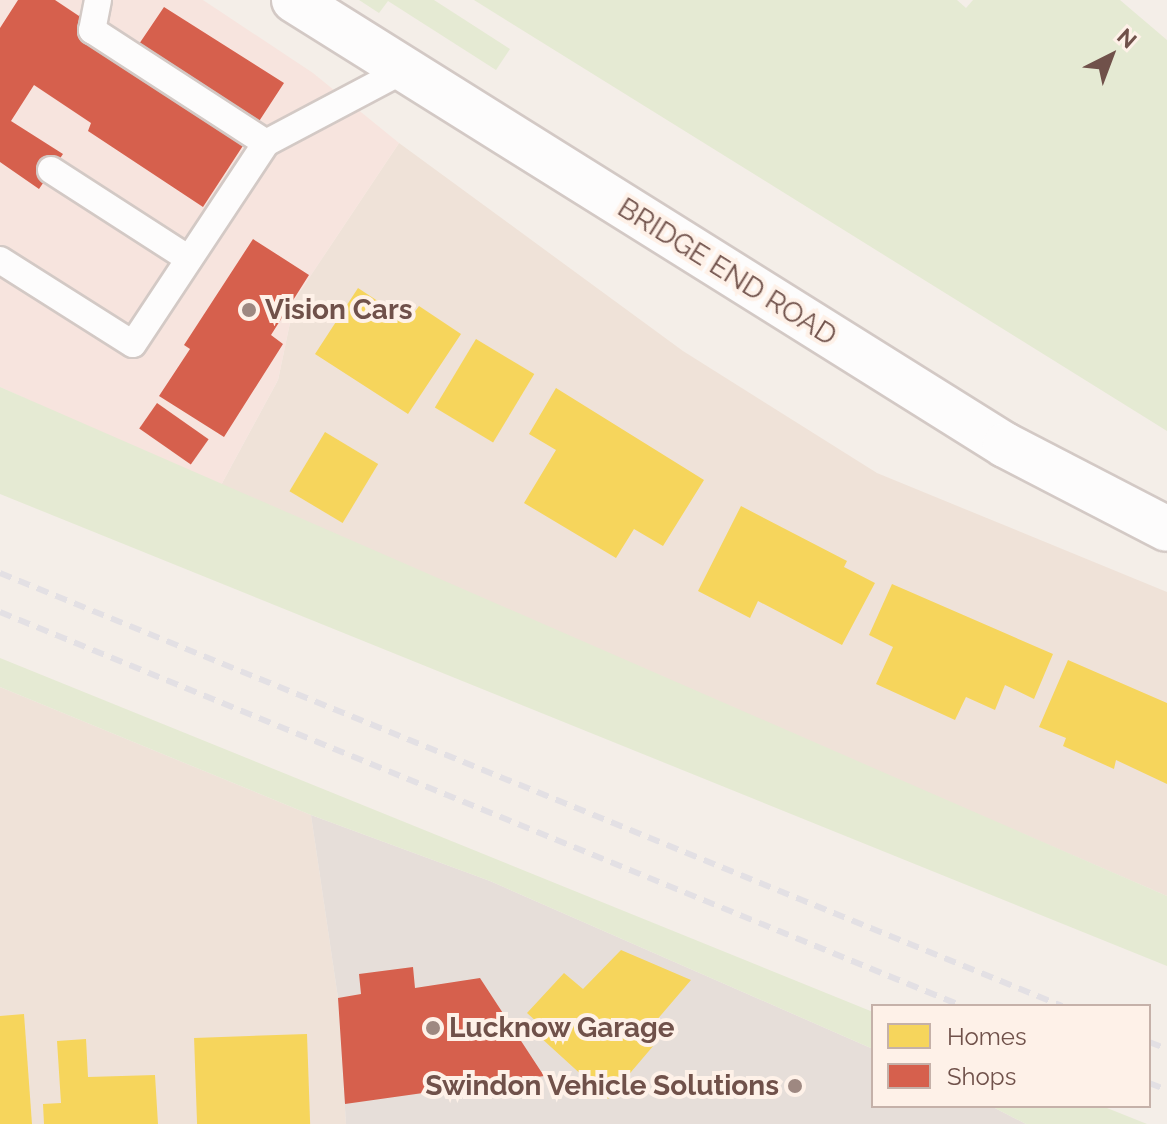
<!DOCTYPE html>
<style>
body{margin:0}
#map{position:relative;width:1167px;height:1124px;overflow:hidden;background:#f4eee8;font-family:Raleway,sans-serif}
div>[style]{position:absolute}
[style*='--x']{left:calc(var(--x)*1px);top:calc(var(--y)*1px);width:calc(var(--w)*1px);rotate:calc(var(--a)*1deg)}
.residential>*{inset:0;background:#efe2d8}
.commercial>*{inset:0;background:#f7e4de}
.industrial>*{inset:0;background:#e6ded9}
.green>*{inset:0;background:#e5ead3}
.homes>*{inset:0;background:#f6d55c;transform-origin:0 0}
.shops>*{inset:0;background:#d6604d;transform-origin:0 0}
.roads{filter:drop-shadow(2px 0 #d3c9c5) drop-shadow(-2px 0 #d3c9c5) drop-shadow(0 2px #d3c9c5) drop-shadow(0 -2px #d3c9c5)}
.lane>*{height:26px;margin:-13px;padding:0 13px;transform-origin:13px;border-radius:13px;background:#fdfcfc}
.secondary>*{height:44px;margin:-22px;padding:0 22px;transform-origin:22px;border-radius:22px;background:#fdfcfc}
.rail>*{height:6px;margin-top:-3px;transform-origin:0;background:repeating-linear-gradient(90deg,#e3e0e4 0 12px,transparent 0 20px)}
.dots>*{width:22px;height:22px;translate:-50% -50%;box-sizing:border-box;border:4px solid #fef1e8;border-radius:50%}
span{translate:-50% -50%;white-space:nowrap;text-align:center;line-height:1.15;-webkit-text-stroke:8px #fef1e8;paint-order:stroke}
.street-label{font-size:28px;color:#70514a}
.poi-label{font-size:28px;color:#70514a;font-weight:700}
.left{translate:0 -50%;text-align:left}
.right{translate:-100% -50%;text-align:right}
.legend{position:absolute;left:871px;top:1004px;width:280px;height:104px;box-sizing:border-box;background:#fef1e8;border:2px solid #c5b1a9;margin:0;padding:10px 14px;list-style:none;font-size:24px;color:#70514a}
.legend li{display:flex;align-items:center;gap:16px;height:40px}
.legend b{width:40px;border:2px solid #c5b1a9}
.north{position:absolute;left:1071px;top:16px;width:80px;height:80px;-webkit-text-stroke:6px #fef1e8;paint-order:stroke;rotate:42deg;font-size:22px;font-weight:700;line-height:32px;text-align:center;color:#70514a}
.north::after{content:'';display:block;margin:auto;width:28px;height:36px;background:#70514a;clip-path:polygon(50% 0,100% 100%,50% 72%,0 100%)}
</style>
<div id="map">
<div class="residential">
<i style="clip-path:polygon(399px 143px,683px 351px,877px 473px,1167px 592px,1167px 896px,220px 487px,278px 380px,295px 299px)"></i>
<i style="clip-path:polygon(0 687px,311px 815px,338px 998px,346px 1124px,0 1124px)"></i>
</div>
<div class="commercial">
<i style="clip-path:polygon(0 0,203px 0,313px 73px,399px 143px,295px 299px,278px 380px,220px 487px,0 387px)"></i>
</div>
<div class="industrial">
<i style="clip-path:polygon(311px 815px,490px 881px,873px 1049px,873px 1106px,991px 1106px,1026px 1124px,346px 1124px,338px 998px)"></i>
</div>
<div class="green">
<i style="clip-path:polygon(359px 0,434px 0,510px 49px,496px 70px,388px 1px,379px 13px)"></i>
<i style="clip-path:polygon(474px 0,957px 0,966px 8px,973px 0,1120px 0,1167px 40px,1167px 431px)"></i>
<i style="clip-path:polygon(0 387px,1167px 896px,1167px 966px,0 494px)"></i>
<i style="clip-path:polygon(0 658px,873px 1012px,873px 1049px,490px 881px,311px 815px,0 687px)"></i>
<i style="clip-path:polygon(991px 1106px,1102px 1106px,1147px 1124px,1026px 1124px)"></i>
</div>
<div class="homes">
<i style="clip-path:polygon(358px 288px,408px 321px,419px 306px,461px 334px,408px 414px,315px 354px)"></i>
<i style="left:476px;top:339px;width:68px;height:80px;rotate:31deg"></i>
<i style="clip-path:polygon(556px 388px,704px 480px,663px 546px,634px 529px,616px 558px,524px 503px,556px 450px,529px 434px)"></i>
<i style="left:325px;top:432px;width:62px;height:69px;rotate:31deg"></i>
<i style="clip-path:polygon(741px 506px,847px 561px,844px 567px,875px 583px,842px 645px,758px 601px,750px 618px,698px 591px)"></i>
<i style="clip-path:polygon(892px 584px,1053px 654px,1034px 699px,1005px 685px,995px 710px,966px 697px,955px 720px,876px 684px,893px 647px,869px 635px)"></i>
<i style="clip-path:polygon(1068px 660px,1167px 703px,1167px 784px,1116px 760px,1114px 769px,1063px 746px,1066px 738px,1039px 727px)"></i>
<i style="clip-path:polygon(621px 950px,691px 980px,644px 1035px,654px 1045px,608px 1099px,540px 1037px,547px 1031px,527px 1013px,564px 973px,583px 989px)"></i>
<i style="clip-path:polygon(24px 1014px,32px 1124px,0 1124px,0 1016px)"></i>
<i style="left:307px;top:1034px;width:90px;height:113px;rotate:88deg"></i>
<i style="clip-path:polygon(86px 1039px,88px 1077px,155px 1075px,158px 1124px,44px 1124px,43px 1104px,61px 1103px,57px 1041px)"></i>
</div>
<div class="shops">
<i style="clip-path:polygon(18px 0,55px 0,79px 16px,83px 11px,137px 47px,164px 7px,284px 83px,203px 207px,88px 131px,91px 123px,34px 85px,11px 121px,63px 154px,39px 189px,0 162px,0 28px)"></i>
<i style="clip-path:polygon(253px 239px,309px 275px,271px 335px,283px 344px,224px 437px,159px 396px,190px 349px,184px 345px)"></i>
<i style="left:157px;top:403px;width:63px;height:31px;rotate:35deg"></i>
<i style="clip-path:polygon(413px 967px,415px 988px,480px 978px,544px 1076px,345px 1104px,338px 998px,361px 994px,359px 974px)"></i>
</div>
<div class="roads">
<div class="lane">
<i style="--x:98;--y:0;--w:31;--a:101"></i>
<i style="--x:92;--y:30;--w:207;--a:33"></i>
<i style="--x:51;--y:170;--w:164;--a:32.8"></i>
<i style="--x:0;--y:260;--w:157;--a:32.3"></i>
<i style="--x:133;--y:344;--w:241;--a:-56.5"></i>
<i style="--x:266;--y:143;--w:156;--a:-27.9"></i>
</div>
<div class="secondary">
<i style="--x:294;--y:0;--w:839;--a:32.04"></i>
<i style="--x:1005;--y:445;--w:182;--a:27.4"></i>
</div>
</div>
<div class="rail">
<i style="--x:0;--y:573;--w:1147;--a:22.18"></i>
<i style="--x:0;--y:612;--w:1040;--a:22.27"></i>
<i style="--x:1149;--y:1042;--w:19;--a:21"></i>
<i style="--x:1149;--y:1083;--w:19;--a:21"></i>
</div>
<div class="dots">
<i style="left:249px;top:310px;background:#9e8881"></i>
<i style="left:433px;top:1028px;background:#9e8881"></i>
<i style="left:795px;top:1086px;background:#9e8881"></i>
</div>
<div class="street-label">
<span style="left:727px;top:272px;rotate:32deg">BRIDGE END ROAD</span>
</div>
<div class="poi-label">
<span class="left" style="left:265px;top:310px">Vision Cars</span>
<span class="left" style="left:449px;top:1028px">Lucknow Garage</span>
<span class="right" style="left:779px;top:1086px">Swindon Vehicle Solutions</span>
</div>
<ul class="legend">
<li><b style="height:22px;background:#f6d55c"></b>Homes</li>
<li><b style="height:22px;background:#d6604d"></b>Shops</li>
</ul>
<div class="north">N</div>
</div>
